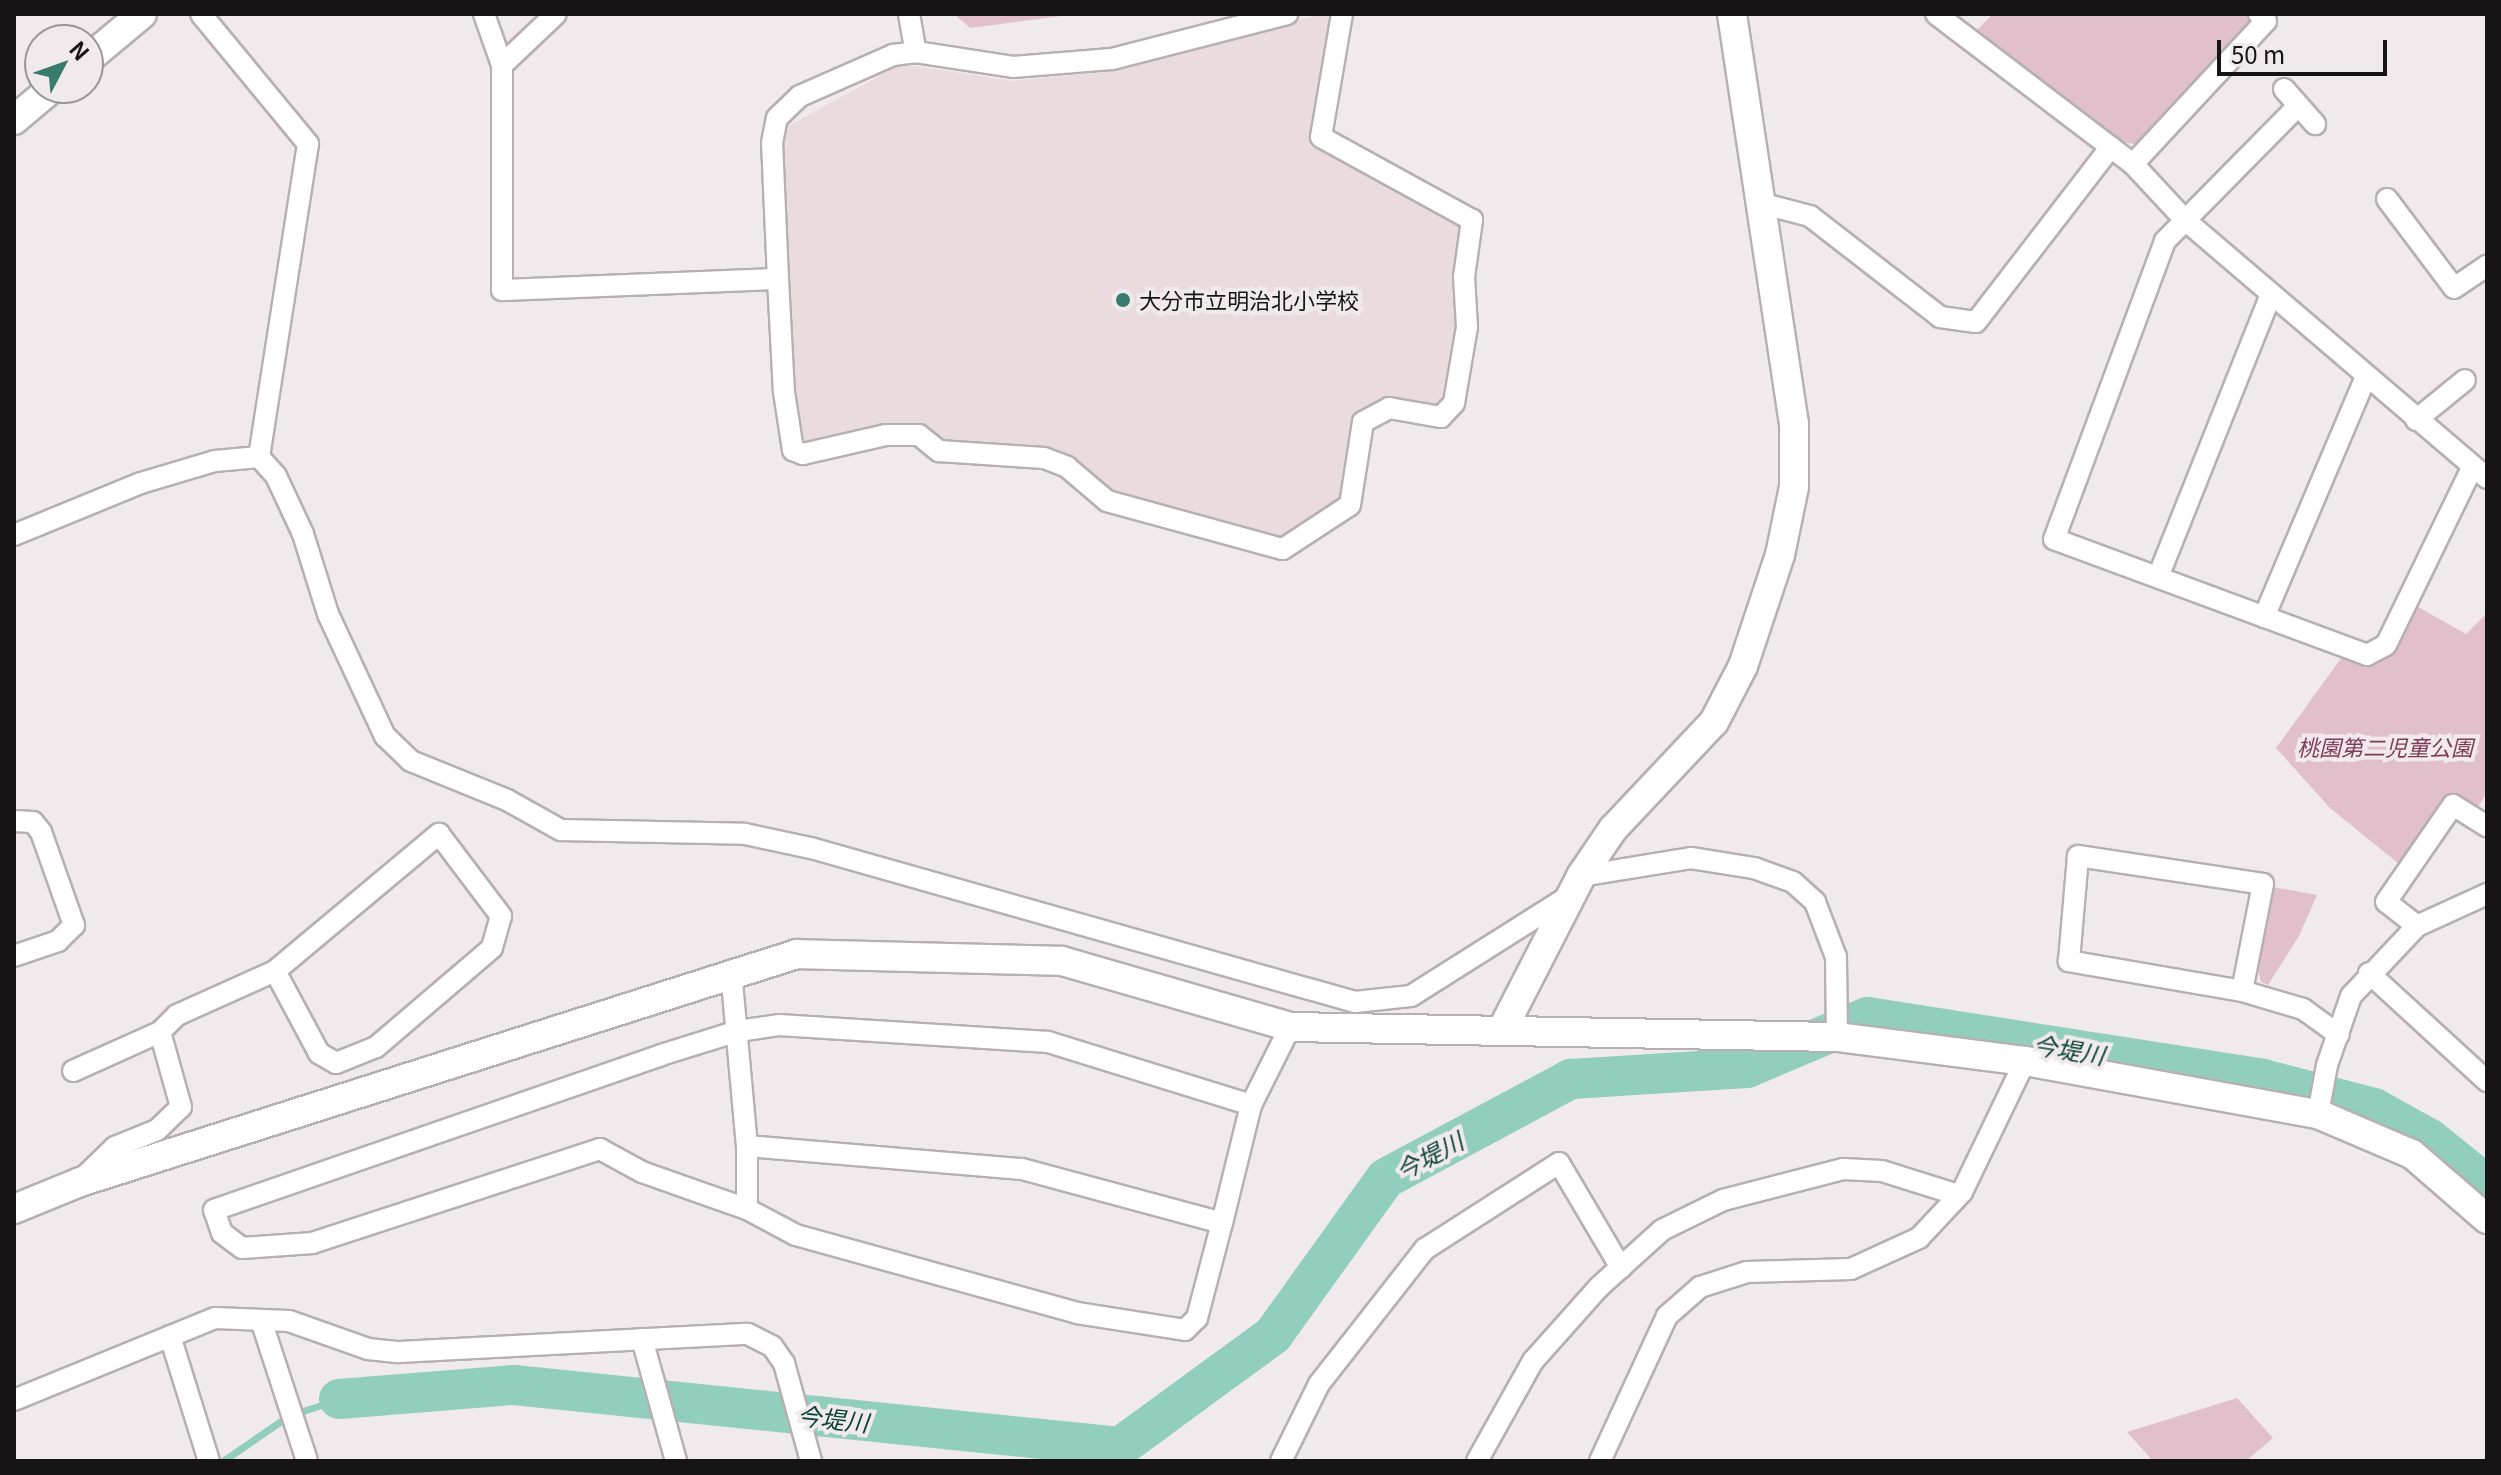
<!DOCTYPE html>
<meta charset="utf-8">
<style>
body{margin:0}
#map{position:relative;width:2501px;height:1475px;overflow:hidden;background:#f1eaec;font-family:Georgia,"Noto Sans JP",serif}
div>[style]{position:absolute}
[style*='--x']{left:calc(var(--x)*1px);top:calc(var(--y)*1px);width:calc(var(--w)*1px);rotate:calc(var(--a)*1deg)}
.built>*{inset:0;background:#eadbdf}
.green>*{inset:0;background:#e2c0cb}
.stream>*{height:7px;margin:-3.5px;padding:0 3.5px;transform-origin:3.5px;border-radius:3.5px;background:#91cebe}
.river>*{height:40px;margin:-20px;padding:0 20px;transform-origin:20px;border-radius:20px;background:#91cebe}
.roads{filter:drop-shadow(2px 0 #b7b0b2) drop-shadow(-2px 0 #b7b0b2) drop-shadow(0 2px #b7b0b2) drop-shadow(0 -2px #b7b0b2)}
.street>*{height:20px;margin:-10px;padding:0 10px;transform-origin:10px;border-radius:10px;background:#fff}
.secondary>*{height:28px;margin:-14px;padding:0 14px;transform-origin:14px;border-radius:14px;background:#fff}
.dots>*{width:22px;height:22px;translate:-50% -50%;box-sizing:border-box;border:4px solid #f1eaec;border-radius:50%}
span{translate:-50% -50%;white-space:nowrap;text-align:center;line-height:1.15;-webkit-text-stroke:8px #f1eaec;paint-order:stroke}
.poi-label{font-size:22px;color:#161414}
.left{translate:0 -50%;text-align:left}
.park-label{font-size:22px;color:#7d3b54;font-style:italic}
.water-label{font-size:24px;color:#084036;font-style:italic}
.frame{position:absolute;inset:0;border:16px solid #161414;pointer-events:none}
.north{position:absolute;left:24px;top:24px;width:80px;height:80px;box-sizing:border-box;background:#f1eaec;border:2px solid #999496;border-radius:50%;rotate:49deg;font-size:22px;font-weight:700;line-height:32px;text-align:center;color:#161414}
.north::after{content:'';display:block;margin:auto;width:28px;height:36px;background:#397b6d;clip-path:polygon(50% 0,100% 100%,50% 72%,0 100%)}
.scale{position:absolute;left:2217px;top:40px;width:170px;height:36px;box-sizing:border-box;border:4px solid #161414;border-top:0;padding-left:10px;font-size:24px;line-height:28px;white-space:nowrap;color:#161414;-webkit-text-stroke:6px #f1eaec;paint-order:stroke}
</style>
<div id="map">
<div class="built">
<i style="clip-path:polygon(1322px 14px,1332px 17px,1309px 146px,1457px 219px,1465px 232px,1460px 326px,1446px 403px,1430px 411px,1355px 419px,1345px 497px,1281px 540px,1111px 495px,1096px 479px,939px 441px,802px 449px,794px 436px,780px 140px,790px 125px,901px 64px,1012px 81px,1105px 72px)"></i>
</div>
<div class="green">
<i style="clip-path:polygon(954px 14px,1076px 14px,970px 28px)"></i>
<i style="clip-path:polygon(1993px 14px,2247px 14px,2248px 25px,2135px 144px,2121px 142px,1976px 31px)"></i>
<i style="clip-path:polygon(2418px 607px,2466px 634px,2487px 613px,2487px 792px,2477px 809px,2451px 795px,2399px 864px,2330px 808px,2276px 748px,2342px 657px,2368px 666px,2394px 650px)"></i>
<i style="clip-path:polygon(2273px 887px,2317px 895px,2299px 936px,2268px 985px,2261px 982px,2258px 970px)"></i>
<i style="clip-path:polygon(2237px 1398px,2273px 1438px,2246px 1461px,2153px 1461px,2127px 1432px)"></i>
</div>
<div class="stream">
<i style="--x:223;--y:1461;--w:79;--a:-34.7"></i>
<i style="--x:288;--y:1416;--w:54;--a:-18.4"></i>
</div>
<div class="river">
<i style="--x:339;--y:1399;--w:176;--a:-4.6"></i>
<i style="--x:514;--y:1385;--w:609;--a:5.84"></i>
<i style="--x:1120;--y:1447;--w:190;--a:-36.2"></i>
<i style="--x:1273;--y:1335;--w:193;--a:-54.3"></i>
<i style="--x:1386;--y:1178;--w:210;--a:-28.2"></i>
<i style="--x:1571;--y:1079;--w:176;--a:-3.6"></i>
<i style="--x:1747;--y:1068;--w:131;--a:-22.9"></i>
<i style="--x:1868;--y:1017;--w:400;--a:8.9"></i>
<i style="--x:2263;--y:1079;--w:115;--a:14.6"></i>
<i style="--x:2374;--y:1108;--w:64;--a:29"></i>
<i style="--x:2430;--y:1139;--w:73;--a:38.9"></i>
</div>
<div class="roads">
<div class="street">
<i style="--x:201;--y:14;--w:168;--a:50.5"></i>
<i style="--x:308;--y:144;--w:317;--a:98.9"></i>
<i style="--x:484;--y:14;--w:54;--a:70.6"></i>
<i style="--x:502;--y:65;--w:225;--a:90"></i>
<i style="--x:502;--y:290;--w:276;--a:-2.3"></i>
<i style="--x:778;--y:279;--w:136;--a:-92.5"></i>
<i style="--x:772;--y:143;--w:25;--a:-79"></i>
<i style="--x:777;--y:118;--w:32;--a:-44"></i>
<i style="--x:800;--y:96;--w:102;--a:-23.8"></i>
<i style="--x:893;--y:55;--w:23;--a:-7"></i>
<i style="--x:916;--y:52;--w:98;--a:8.8"></i>
<i style="--x:1013;--y:67;--w:99;--a:-4.6"></i>
<i style="--x:1112;--y:59;--w:181;--a:-14.4"></i>
<i style="--x:909;--y:14;--w:39;--a:80"></i>
<i style="--x:1936;--y:14;--w:248;--a:37.3"></i>
<i style="--x:2133;--y:164;--w:76;--a:47.1"></i>
<i style="--x:2185;--y:220;--w:397;--a:40.5"></i>
<i style="--x:502;--y:65;--w:74;--a:-43.4"></i>
<i style="--x:2284;--y:89;--w:47;--a:48.5"></i>
<i style="--x:2298;--y:106;--w:190;--a:134.6"></i>
<i style="--x:2165;--y:241;--w:318;--a:110.4"></i>
<i style="--x:2054;--y:539;--w:334;--a:20.3"></i>
<i style="--x:2367;--y:655;--w:21;--a:-28"></i>
<i style="--x:2386;--y:645;--w:197;--a:-64.1"></i>
<i style="--x:2133;--y:164;--w:195;--a:-47.1"></i>
<i style="--x:2266;--y:21;--w:10;--a:-135"></i>
<i style="--x:2387;--y:199;--w:111;--a:53"></i>
<i style="--x:2454;--y:288;--w:40;--a:-34"></i>
<i style="--x:1760;--y:203;--w:52;--a:14.6"></i>
<i style="--x:1810;--y:216;--w:165;--a:37.8"></i>
<i style="--x:1940;--y:317;--w:36;--a:8"></i>
<i style="--x:1976;--y:322;--w:221;--a:-52.4"></i>
<i style="--x:778;--y:279;--w:113;--a:87"></i>
<i style="--x:784;--y:392;--w:59;--a:81.2"></i>
<i style="--x:793;--y:450;--w:11;--a:22"></i>
<i style="--x:803;--y:454;--w:85;--a:-12.9"></i>
<i style="--x:886;--y:435;--w:33;--a:0"></i>
<i style="--x:919;--y:435;--w:26;--a:39"></i>
<i style="--x:939;--y:451;--w:105;--a:3.8"></i>
<i style="--x:1044;--y:458;--w:25;--a:21"></i>
<i style="--x:1067;--y:467;--w:52;--a:40.4"></i>
<i style="--x:1107;--y:501;--w:182;--a:15.3"></i>
<i style="--x:1283;--y:549;--w:80;--a:-33.3"></i>
<i style="--x:1350;--y:505;--w:84;--a:-81.1"></i>
<i style="--x:1363;--y:422;--w:30;--a:-28"></i>
<i style="--x:1389;--y:408;--w:53;--a:9.8"></i>
<i style="--x:1441;--y:417;--w:19;--a:-47"></i>
<i style="--x:1454;--y:403;--w:77;--a:-80.3"></i>
<i style="--x:1467;--y:327;--w:50;--a:-93.4"></i>
<i style="--x:1464;--y:277;--w:58;--a:-82"></i>
<i style="--x:1472;--y:220;--w:172;--a:-151.2"></i>
<i style="--x:1321;--y:137;--w:125;--a:-80.3"></i>
<i style="--x:2416;--y:420;--w:63;--a:-39.2"></i>
<i style="--x:259;--y:457;--w:25;--a:48"></i>
<i style="--x:276;--y:476;--w:64;--a:65"></i>
<i style="--x:303;--y:534;--w:84;--a:72.6"></i>
<i style="--x:328;--y:614;--w:135;--a:65"></i>
<i style="--x:385;--y:736;--w:36;--a:44"></i>
<i style="--x:411;--y:761;--w:104;--a:22.1"></i>
<i style="--x:507;--y:800;--w:62;--a:29.1"></i>
<i style="--x:561;--y:830;--w:184;--a:1.2"></i>
<i style="--x:745;--y:834;--w:67;--a:12"></i>
<i style="--x:811;--y:848;--w:565;--a:15.81"></i>
<i style="--x:1355;--y:1002;--w:56;--a:-6.1"></i>
<i style="--x:1411;--y:996;--w:183;--a:-32.3"></i>
<i style="--x:14;--y:535;--w:137;--a:-22.3"></i>
<i style="--x:141;--y:483;--w:77;--a:-16.6"></i>
<i style="--x:215;--y:461;--w:44;--a:-5.2"></i>
<i style="--x:2158;--y:577;--w:305;--a:-68.2"></i>
<i style="--x:2264;--y:617;--w:261;--a:-67"></i>
<i style="--x:14;--y:821;--w:19;--a:3"></i>
<i style="--x:33;--y:822;--w:13;--a:51"></i>
<i style="--x:41;--y:832;--w:99;--a:70.5"></i>
<i style="--x:74;--y:925;--w:23;--a:135"></i>
<i style="--x:58;--y:941;--w:46;--a:161.2"></i>
<i style="--x:1581;--y:876;--w:111;--a:-9.3"></i>
<i style="--x:1691;--y:858;--w:64;--a:9"></i>
<i style="--x:1754;--y:868;--w:41;--a:19.7"></i>
<i style="--x:1793;--y:882;--w:30;--a:42"></i>
<i style="--x:1815;--y:902;--w:59;--a:69.1"></i>
<i style="--x:1836;--y:957;--w:80;--a:89.3"></i>
<i style="--x:2417;--y:926;--w:39;--a:-142"></i>
<i style="--x:2386;--y:902;--w:118;--a:-55.4"></i>
<i style="--x:2453;--y:805;--w:40;--a:32"></i>
<i style="--x:731;--y:971;--w:176;--a:84.8"></i>
<i style="--x:747;--y:1146;--w:276;--a:4.8"></i>
<i style="--x:1022;--y:1169;--w:207;--a:15.1"></i>
<i style="--x:1222;--y:1223;--w:122;--a:-76.2"></i>
<i style="--x:1251;--y:1105;--w:87;--a:-63.4"></i>
<i style="--x:2369;--y:973;--w:160;--a:42.5"></i>
<i style="--x:2242;--y:991;--w:176;--a:-170.2"></i>
<i style="--x:2069;--y:961;--w:105;--a:-85.1"></i>
<i style="--x:2078;--y:856;--w:187;--a:8.6"></i>
<i style="--x:2263;--y:884;--w:109;--a:101.1"></i>
<i style="--x:2242;--y:991;--w:64;--a:16.4"></i>
<i style="--x:2303;--y:1009;--w:44;--a:35.8"></i>
<i style="--x:73;--y:1071;--w:95;--a:-24.1"></i>
<i style="--x:2318;--y:1114;--w:50;--a:-79.6"></i>
<i style="--x:2327;--y:1065;--w:73;--a:-70.8"></i>
<i style="--x:2351;--y:996;--w:96;--a:-46.7"></i>
<i style="--x:2417;--y:926;--w:77;--a:-24.6"></i>
<i style="--x:747;--y:1146;--w:63;--a:90"></i>
<i style="--x:747;--y:1209;--w:55;--a:28"></i>
<i style="--x:796;--y:1235;--w:292;--a:15.5"></i>
<i style="--x:1077;--y:1313;--w:109;--a:8.9"></i>
<i style="--x:1185;--y:1330;--w:17;--a:-45"></i>
<i style="--x:1197;--y:1318;--w:98;--a:-75.3"></i>
<i style="--x:83;--y:1178;--w:45;--a:-44.1"></i>
<i style="--x:115;--y:1147;--w:45;--a:-22"></i>
<i style="--x:157;--y:1130;--w:33;--a:-44"></i>
<i style="--x:181;--y:1107;--w:78;--a:-105.6"></i>
<i style="--x:160;--y:1032;--w:24;--a:-45"></i>
<i style="--x:177;--y:1015;--w:107;--a:-24.2"></i>
<i style="--x:275;--y:971;--w:214;--a:-39.9"></i>
<i style="--x:439;--y:834;--w:103;--a:52.9"></i>
<i style="--x:501;--y:916;--w:33;--a:106"></i>
<i style="--x:492;--y:948;--w:153;--a:139.5"></i>
<i style="--x:376;--y:1047;--w:43;--a:158.2"></i>
<i style="--x:336;--y:1063;--w:20;--a:-150"></i>
<i style="--x:319;--y:1053;--w:93;--a:-118.2"></i>
<i style="--x:747;--y:1209;--w:111;--a:-160.6"></i>
<i style="--x:642;--y:1172;--w:48;--a:-151.3"></i>
<i style="--x:600;--y:1149;--w:302;--a:161.9"></i>
<i style="--x:313;--y:1243;--w:71;--a:176"></i>
<i style="--x:242;--y:1248;--w:25;--a:-143"></i>
<i style="--x:222;--y:1233;--w:24;--a:-109"></i>
<i style="--x:214;--y:1210;--w:473;--a:-19.1"></i>
<i style="--x:661;--y:1055;--w:81;--a:-17.3"></i>
<i style="--x:738;--y:1031;--w:41;--a:-8.3"></i>
<i style="--x:779;--y:1025;--w:270;--a:3.6"></i>
<i style="--x:1048;--y:1042;--w:213;--a:17.2"></i>
<i style="--x:261;--y:1320;--w:148;--a:71.9"></i>
<i style="--x:170;--y:1336;--w:131;--a:72.7"></i>
<i style="--x:642;--y:1339;--w:127;--a:74.4"></i>
<i style="--x:14;--y:1400;--w:217;--a:-22.2"></i>
<i style="--x:215;--y:1318;--w:74;--a:2.3"></i>
<i style="--x:289;--y:1321;--w:84;--a:19.5"></i>
<i style="--x:368;--y:1349;--w:31;--a:6"></i>
<i style="--x:399;--y:1352;--w:349;--a:-3"></i>
<i style="--x:748;--y:1334;--w:27;--a:27"></i>
<i style="--x:772;--y:1346;--w:21;--a:55"></i>
<i style="--x:784;--y:1363;--w:102;--a:74.6"></i>
<i style="--x:1281;--y:1461;--w:86;--a:-63.7"></i>
<i style="--x:1319;--y:1384;--w:172;--a:-51.9"></i>
<i style="--x:1425;--y:1249;--w:159;--a:-32.7"></i>
<i style="--x:1559;--y:1163;--w:122;--a:59.4"></i>
<i style="--x:1477;--y:1461;--w:115;--a:-60.8"></i>
<i style="--x:1533;--y:1361;--w:99;--a:-48.3"></i>
<i style="--x:1599;--y:1287;--w:85;--a:-42.1"></i>
<i style="--x:1662;--y:1230;--w:68;--a:-26.2"></i>
<i style="--x:1723;--y:1200;--w:124;--a:-14.5"></i>
<i style="--x:1843;--y:1169;--w:39;--a:3"></i>
<i style="--x:1882;--y:1171;--w:80;--a:17.5"></i>
<i style="--x:1600;--y:1461;--w:160;--a:-65.2"></i>
<i style="--x:1667;--y:1316;--w:44;--a:-41.3"></i>
<i style="--x:1700;--y:1287;--w:49;--a:-17.7"></i>
<i style="--x:1747;--y:1272;--w:104;--a:-1.7"></i>
<i style="--x:1851;--y:1269;--w:75;--a:-24.5"></i>
<i style="--x:1919;--y:1238;--w:63;--a:-46.9"></i>
<i style="--x:1962;--y:1192;--w:145;--a:-64.3"></i>
</div>
<div class="secondary">
<i style="--x:88;--y:59;--w:70;--a:-39.8"></i>
<i style="--x:14;--y:120;--w:50;--a:-40.1"></i>
<i style="--x:1502;--y:1030;--w:173;--a:-62.8"></i>
<i style="--x:1581;--y:876;--w:57;--a:-55.8"></i>
<i style="--x:1613;--y:829;--w:147;--a:-46.7"></i>
<i style="--x:1714;--y:722;--w:63;--a:-62.6"></i>
<i style="--x:1743;--y:666;--w:117;--a:-71.6"></i>
<i style="--x:1780;--y:555;--w:69;--a:-78.4"></i>
<i style="--x:1794;--y:487;--w:63;--a:-90"></i>
<i style="--x:1794;--y:424;--w:415;--a:-98.6"></i>
<i style="--x:14;--y:1209;--w:71;--a:-22.2"></i>
<i style="--x:80;--y:1182;--w:752;--a:-17.64"></i>
<i style="--x:797;--y:954;--w:265;--a:1.5"></i>
<i style="--x:1062;--y:961;--w:237;--a:16.1"></i>
<i style="--x:1290;--y:1027;--w:547;--a:1.05"></i>
<i style="--x:1837;--y:1037;--w:190;--a:7.3"></i>
<i style="--x:2025;--y:1061;--w:298;--a:10.3"></i>
<i style="--x:2318;--y:1114;--w:102;--a:23.1"></i>
<i style="--x:2412;--y:1154;--w:99;--a:40.9"></i>
</div>
</div>
<div class="dots">
<i style="left:1123px;top:300px;background:#397b6d"></i>
</div>
<div class="poi-label">
<span class="left" style="left:1139px;top:300px">大分市立明治北小学校</span>
</div>
<div class="park-label">
<span style="left:2385px;top:747px">桃園第二児童公園</span>
</div>
<div class="water-label">
<span style="left:2069px;top:1049px;rotate:9deg">今堤川</span>
<span style="left:1429px;top:1155px;rotate:-28deg">今堤川</span>
<span style="left:833px;top:1418px;rotate:6deg">今堤川</span>
</div>
<div class="frame"></div>
<div class="north">N</div>
<div class="scale">50 m</div>
</div>
